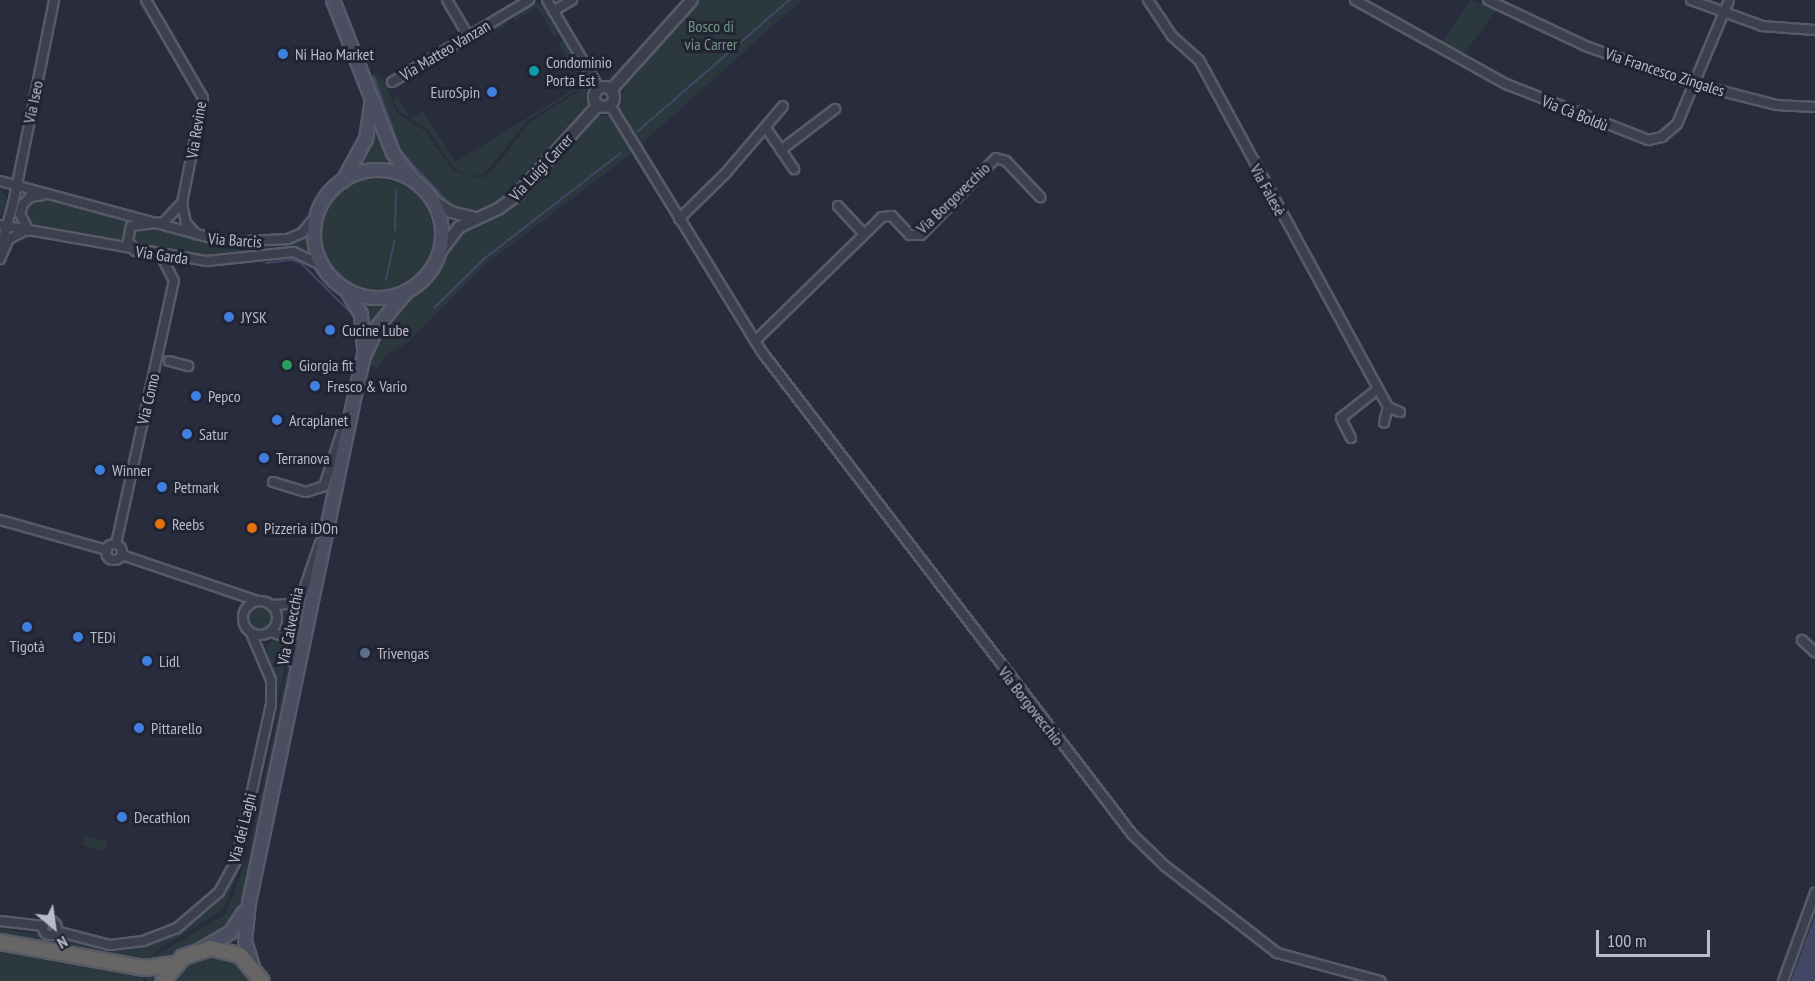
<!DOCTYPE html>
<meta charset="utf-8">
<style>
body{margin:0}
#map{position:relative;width:1815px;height:981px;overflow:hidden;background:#292c3d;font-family:"PT Sans Narrow",sans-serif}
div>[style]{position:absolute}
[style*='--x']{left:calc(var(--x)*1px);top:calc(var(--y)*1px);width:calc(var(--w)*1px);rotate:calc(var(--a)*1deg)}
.green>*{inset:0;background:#2b393f;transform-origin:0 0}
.round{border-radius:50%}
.water>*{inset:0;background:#414764}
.stream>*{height:2px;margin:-1px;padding:0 1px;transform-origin:1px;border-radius:1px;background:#414764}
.roads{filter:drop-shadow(2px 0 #575a68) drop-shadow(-2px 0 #575a68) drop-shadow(0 2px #575a68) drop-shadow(0 -2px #575a68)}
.minor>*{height:8px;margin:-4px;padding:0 4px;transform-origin:4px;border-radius:4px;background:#3c3f4e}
.minor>.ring{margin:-4px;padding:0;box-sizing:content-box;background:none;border:8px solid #3c3f4e;border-radius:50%}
.tertiary>*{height:10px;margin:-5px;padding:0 5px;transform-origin:5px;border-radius:5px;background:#3c3f4e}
.tertiary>.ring{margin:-5px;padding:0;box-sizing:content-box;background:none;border:10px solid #3c3f4e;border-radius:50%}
.secondary>*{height:12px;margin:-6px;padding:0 6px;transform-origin:6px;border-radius:6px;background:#4b4e60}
.secondary>.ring{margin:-6px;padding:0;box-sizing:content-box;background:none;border:12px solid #4b4e60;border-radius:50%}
.trunk>*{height:14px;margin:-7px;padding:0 7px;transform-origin:7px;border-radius:7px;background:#676664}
.dots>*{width:16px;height:16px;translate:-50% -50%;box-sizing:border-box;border:3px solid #212433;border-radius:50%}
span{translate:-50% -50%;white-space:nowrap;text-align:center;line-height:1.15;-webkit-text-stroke:6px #212433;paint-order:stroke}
.park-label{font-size:16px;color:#739683}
.street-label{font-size:16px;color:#b9bbc8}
.poi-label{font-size:16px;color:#b9bbc8}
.left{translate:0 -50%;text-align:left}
.right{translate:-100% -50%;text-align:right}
.north{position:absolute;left:24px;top:897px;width:60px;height:60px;-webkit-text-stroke:4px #212433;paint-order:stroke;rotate:151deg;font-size:16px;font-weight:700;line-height:24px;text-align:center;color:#b9bbc8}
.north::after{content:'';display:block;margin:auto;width:21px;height:27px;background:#b9bbc8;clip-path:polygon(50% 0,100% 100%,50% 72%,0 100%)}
.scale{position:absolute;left:1596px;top:930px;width:114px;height:27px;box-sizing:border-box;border:3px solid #b9bbc8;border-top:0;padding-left:8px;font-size:18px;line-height:21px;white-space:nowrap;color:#b9bbc8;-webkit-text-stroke:4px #212433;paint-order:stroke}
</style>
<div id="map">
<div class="green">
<i style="clip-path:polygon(699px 0,802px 0,622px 161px,491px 260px,407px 343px,385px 356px,378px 368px,368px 365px,379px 330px,398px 307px,430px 281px,458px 232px,509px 208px,595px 116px,609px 116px,619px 104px,628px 79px)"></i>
<i style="clip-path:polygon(1470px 0,1496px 10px,1463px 56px,1441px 43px)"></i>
<i style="clip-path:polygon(533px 4px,541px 5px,559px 33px,554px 36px,537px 7px,515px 21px,513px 18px)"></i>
<i style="left:506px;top:21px;width:4px;height:82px;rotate:63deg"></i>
<i style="clip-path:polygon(563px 40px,580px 70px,578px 89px,527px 121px,484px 174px,471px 176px,453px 167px,428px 130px,399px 111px,395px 105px,395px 93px,410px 118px,423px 111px,455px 162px,576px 88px,576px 74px,558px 43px)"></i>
<i style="clip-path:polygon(375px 73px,385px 81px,396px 112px,426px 132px,452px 169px,475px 178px,484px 177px,494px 169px,529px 123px,579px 91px,583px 73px,588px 101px,579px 118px,512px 192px,484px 211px,468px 213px,437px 199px,406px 166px,386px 125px,370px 76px)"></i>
<i style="clip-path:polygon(376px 117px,384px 147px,394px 164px,358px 165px)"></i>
<i class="round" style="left:321px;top:179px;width:112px;height:112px"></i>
<i style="clip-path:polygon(0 188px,9px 202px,0 217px)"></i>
<i style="clip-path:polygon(43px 199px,204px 242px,259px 248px,259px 251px,201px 256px,31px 227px,24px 218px,25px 205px,30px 200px)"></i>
<i style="clip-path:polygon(306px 237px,309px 249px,264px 250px,264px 247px)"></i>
<i style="clip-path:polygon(360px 302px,387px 304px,370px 329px,366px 313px)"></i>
<i style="clip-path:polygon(311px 577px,299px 646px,289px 633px)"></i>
<i class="round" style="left:246px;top:604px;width:28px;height:28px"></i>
<i style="clip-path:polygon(294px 605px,286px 631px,280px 630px,282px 608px)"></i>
<i style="clip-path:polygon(277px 636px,284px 637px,288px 649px,274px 717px,274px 675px,266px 648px)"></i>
<i style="clip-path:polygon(287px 638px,292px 643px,293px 652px,253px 857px,248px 855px,291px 651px)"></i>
<i style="left:85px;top:836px;width:23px;height:10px;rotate:13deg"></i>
<i style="clip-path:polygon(243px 858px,223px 910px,156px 951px,147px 961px,226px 914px,247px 858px,253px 860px,235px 922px,221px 936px,185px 949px,168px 963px,158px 965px,0 937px,0 928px,116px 949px,162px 940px,206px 913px,231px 882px)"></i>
<i style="clip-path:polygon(0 944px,154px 974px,162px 973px,158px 981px,147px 981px,144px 975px,143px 981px,0 981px)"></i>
<i style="clip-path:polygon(211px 956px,238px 963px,253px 981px,172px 981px,190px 962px)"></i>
</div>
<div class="water">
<i style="clip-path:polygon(1815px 916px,1815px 981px,1791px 981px,1805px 942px)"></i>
</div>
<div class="stream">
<i style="--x:374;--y:77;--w:80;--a:70.2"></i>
<i style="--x:401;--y:152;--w:64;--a:46.9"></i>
<i style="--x:638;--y:131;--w:200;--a:-40.9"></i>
<i style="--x:395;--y:230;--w:40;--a:-88.6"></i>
<i style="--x:266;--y:263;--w:26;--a:-7"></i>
<i style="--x:292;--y:260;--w:9;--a:18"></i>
<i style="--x:301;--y:263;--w:72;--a:45"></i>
<i style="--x:386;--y:280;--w:40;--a:-78"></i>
<i style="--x:435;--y:307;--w:70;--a:-44.4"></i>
<i style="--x:485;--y:258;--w:172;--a:-37.7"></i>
</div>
<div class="roads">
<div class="minor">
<i style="--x:146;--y:0;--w:113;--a:59.8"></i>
<i style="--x:203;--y:98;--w:107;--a:101.3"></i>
<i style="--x:182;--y:203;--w:20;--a:79"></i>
<i style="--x:186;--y:223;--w:15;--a:48"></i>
<i style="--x:447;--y:0;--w:43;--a:59.3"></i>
<i style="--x:547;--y:0;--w:102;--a:59.4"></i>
<i style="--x:1148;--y:0;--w:43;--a:56.3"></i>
<i style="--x:1172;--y:36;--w:36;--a:42"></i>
<i style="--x:1199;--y:60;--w:395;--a:61.4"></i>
<i style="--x:1388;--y:407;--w:16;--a:104"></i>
<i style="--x:1355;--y:0;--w:173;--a:29.1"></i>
<i style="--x:1506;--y:84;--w:153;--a:21.5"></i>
<i style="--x:1648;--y:140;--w:14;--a:-12"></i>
<i style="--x:1662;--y:137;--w:20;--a:-41"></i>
<i style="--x:1677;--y:124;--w:134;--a:-67.2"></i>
<i style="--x:1488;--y:0;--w:110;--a:25.2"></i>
<i style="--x:1588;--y:47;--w:108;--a:19.4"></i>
<i style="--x:1690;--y:83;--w:89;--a:14.3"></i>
<i style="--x:1776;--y:105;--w:39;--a:3"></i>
<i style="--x:1691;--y:0;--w:76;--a:20.1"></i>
<i style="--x:1762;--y:26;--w:53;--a:4.3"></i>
<i style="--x:553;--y:11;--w:22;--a:-30"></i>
<i style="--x:392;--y:82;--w:160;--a:-30.9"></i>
<i style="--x:610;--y:105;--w:290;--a:58.4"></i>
<i style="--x:762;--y:352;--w:608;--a:52.49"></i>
<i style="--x:1132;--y:834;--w:46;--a:44.1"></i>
<i style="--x:1165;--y:866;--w:142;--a:37.8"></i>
<i style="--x:1277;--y:953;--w:107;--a:15.2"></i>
<i style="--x:766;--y:128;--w:50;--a:55.7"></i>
<i style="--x:781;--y:150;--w:68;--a:-37.2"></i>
<i style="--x:0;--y:181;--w:234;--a:15.1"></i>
<i style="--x:226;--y:242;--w:62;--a:-2.8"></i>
<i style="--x:288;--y:239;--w:15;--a:-23"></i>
<i style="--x:302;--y:233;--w:23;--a:-50"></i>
<i style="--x:838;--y:206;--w:38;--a:47"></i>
<i style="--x:679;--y:219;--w:64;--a:-44.4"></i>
<i style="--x:725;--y:174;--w:89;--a:-49.5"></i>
<i style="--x:0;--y:225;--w:210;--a:9.9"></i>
<i style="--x:207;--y:261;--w:87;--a:-5.9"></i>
<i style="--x:294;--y:252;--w:32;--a:26"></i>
<i style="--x:29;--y:231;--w:19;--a:-118"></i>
<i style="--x:20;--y:214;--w:10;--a:-73"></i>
<i style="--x:23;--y:204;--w:10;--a:-45"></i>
<i style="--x:30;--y:197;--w:13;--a:-9"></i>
<i style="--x:0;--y:250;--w:48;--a:-74.2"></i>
<i style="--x:13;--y:204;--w:208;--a:-78.6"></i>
<i style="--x:135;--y:251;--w:12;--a:-125"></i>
<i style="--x:128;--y:241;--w:15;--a:-79"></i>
<i style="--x:131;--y:226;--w:33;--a:-7"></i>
<i style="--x:164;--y:222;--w:26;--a:-47"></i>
<i style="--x:0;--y:259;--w:22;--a:-66"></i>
<i style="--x:9;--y:239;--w:15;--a:-28"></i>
<i style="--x:755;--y:341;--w:177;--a:-44.3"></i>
<i style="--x:882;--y:217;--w:10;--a:-6"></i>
<i style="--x:892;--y:216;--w:26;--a:47"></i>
<i style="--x:910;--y:235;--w:11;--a:0"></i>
<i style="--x:921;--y:235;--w:107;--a:-45.8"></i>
<i style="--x:996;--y:158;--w:10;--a:17"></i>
<i style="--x:1006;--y:161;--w:50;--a:46.6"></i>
<i style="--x:169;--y:361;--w:20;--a:15"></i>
<i style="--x:1388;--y:407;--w:13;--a:23"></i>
<i style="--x:1351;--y:438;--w:22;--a:-117"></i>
<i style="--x:1341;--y:418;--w:47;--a:-38.1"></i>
<i style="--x:273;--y:482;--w:34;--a:17"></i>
<i style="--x:306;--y:492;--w:19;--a:-18"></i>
<i style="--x:324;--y:486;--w:67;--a:-71.8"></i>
<i style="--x:0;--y:520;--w:111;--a:15.7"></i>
<i style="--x:116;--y:544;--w:269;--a:-77.6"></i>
<i style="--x:174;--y:281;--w:28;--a:-117"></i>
<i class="ring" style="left:106px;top:544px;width:8px;height:8px"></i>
<i style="--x:122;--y:555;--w:144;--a:18.7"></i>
<i class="ring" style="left:243px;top:601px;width:26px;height:26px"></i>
<i style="--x:271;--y:605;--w:20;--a:-3"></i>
<i style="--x:291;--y:604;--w:14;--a:-39"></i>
<i style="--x:302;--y:595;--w:55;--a:-70.9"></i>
<i style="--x:270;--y:632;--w:22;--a:16"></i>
<i style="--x:291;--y:638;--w:9;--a:63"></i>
<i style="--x:295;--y:646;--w:16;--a:97"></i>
<i style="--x:1802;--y:640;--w:18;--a:43"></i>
<i style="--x:0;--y:921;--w:44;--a:6.5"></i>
<i class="ring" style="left:43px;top:921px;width:6px;height:6px"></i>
<i style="--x:56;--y:931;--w:56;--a:14.5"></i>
<i style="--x:110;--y:945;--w:33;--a:-7"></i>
<i style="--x:143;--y:941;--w:36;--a:-21"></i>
<i style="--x:177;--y:928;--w:55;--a:-40.6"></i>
<i style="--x:219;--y:892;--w:38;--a:-61"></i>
<i style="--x:237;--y:859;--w:158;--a:-77.6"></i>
<i style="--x:271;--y:705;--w:25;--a:-90"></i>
<i style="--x:271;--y:680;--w:51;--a:-113.1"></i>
<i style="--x:1783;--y:981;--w:94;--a:-70"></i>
</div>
<div class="tertiary">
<i class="ring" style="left:594px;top:87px;width:10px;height:10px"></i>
<i style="--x:611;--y:90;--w:121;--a:-48"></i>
<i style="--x:432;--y:200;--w:22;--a:32"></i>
<i style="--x:451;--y:212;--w:25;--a:14"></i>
<i style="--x:438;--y:255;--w:35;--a:-53"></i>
<i style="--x:459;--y:227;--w:43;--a:-24.8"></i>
<i style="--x:498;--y:209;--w:24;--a:-36"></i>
<i style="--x:517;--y:195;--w:121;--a:-48"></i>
</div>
<div class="secondary">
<i style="--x:333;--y:0;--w:164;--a:68.6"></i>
<i style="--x:393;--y:153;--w:31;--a:54"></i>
<i class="ring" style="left:314px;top:170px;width:116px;height:116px"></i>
<i style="--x:343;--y:181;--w:48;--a:-61.3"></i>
<i style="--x:366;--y:139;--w:40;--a:-81.5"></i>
<i style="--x:347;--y:291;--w:27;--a:59"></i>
<i style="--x:361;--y:314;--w:36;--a:85"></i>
<i style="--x:202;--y:949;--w:32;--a:-30"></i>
<i style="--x:230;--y:933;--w:25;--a:-56"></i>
<i style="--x:253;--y:967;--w:27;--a:-107"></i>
<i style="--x:245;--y:941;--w:38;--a:-84"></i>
<i style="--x:249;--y:903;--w:524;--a:-78.22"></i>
<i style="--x:356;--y:390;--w:35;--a:-77"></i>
<i style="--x:364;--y:356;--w:33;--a:-65"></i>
<i style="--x:378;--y:326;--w:45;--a:-50.4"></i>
</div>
<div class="trunk">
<i style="--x:0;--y:942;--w:147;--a:10.2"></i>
<i style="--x:145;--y:968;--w:29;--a:-8"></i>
<i style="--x:163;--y:981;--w:31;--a:-50"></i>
<i style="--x:183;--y:957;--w:29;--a:-18"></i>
<i style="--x:211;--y:948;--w:30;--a:14"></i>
<i style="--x:240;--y:955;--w:34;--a:50"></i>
</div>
</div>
<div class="dots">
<i style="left:283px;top:54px;background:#3f7fe0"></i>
<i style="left:534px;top:71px;background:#0f9aa8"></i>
<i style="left:492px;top:92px;background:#3f7fe0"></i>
<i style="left:229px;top:317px;background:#3f7fe0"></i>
<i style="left:330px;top:330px;background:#3f7fe0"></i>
<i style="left:287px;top:365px;background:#2e9e5b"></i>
<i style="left:315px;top:386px;background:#3f7fe0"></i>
<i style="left:196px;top:396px;background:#3f7fe0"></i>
<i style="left:277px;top:420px;background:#3f7fe0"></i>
<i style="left:187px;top:434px;background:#3f7fe0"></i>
<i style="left:264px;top:458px;background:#3f7fe0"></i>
<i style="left:100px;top:470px;background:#3f7fe0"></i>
<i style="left:162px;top:487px;background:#3f7fe0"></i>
<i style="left:160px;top:524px;background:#e8710a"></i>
<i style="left:252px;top:528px;background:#e8710a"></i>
<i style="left:27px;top:627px;background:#3f7fe0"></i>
<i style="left:78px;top:637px;background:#3f7fe0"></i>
<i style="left:365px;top:653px;background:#5c6f8a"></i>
<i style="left:147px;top:661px;background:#3f7fe0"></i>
<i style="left:139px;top:728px;background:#3f7fe0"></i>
<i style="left:122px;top:817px;background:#3f7fe0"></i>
</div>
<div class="park-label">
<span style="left:711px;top:35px">Bosco di<br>via Carrer</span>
</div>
<div class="street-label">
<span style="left:445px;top:50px;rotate:-31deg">Via Matteo Vanzan</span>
<span style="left:1665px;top:72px;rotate:18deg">Via Francesco Zingales</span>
<span style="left:33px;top:102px;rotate:-78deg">Via Iseo</span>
<span style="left:1575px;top:113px;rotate:22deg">Via Cà Boldù</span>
<span style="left:196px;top:130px;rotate:-81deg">Via Revine</span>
<span style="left:541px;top:167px;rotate:-47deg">Via Luigi Carrer</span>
<span style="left:1268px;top:190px;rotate:61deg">Via Falesè</span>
<span style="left:953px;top:198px;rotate:-44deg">Via Borgovecchio</span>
<span style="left:235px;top:240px;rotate:4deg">Via Barcis</span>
<span style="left:162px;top:255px;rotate:8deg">Via Garda</span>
<span style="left:148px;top:399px;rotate:-77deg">Via Como</span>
<span style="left:290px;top:626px;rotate:-79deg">Via Calvecchia</span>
<span style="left:1031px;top:706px;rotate:52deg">Via Borgovecchio</span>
<span style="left:242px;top:828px;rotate:-76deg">Via dei Laghi</span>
</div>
<div class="poi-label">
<span class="left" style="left:295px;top:54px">Ni Hao Market</span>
<span class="left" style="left:546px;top:71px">Condominio<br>Porta Est</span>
<span class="right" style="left:480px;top:92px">EuroSpin</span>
<span class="left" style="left:241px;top:317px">JYSK</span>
<span class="left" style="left:342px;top:330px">Cucine Lube</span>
<span class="left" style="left:299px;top:365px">Giorgia fit</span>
<span class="left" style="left:327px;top:386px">Fresco &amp; Vario</span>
<span class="left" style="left:208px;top:396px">Pepco</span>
<span class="left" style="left:289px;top:420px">Arcaplanet</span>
<span class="left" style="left:199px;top:434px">Satur</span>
<span class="left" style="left:276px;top:458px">Terranova</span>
<span class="left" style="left:112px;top:470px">Winner</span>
<span class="left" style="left:174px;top:487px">Petmark</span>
<span class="left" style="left:172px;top:524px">Reebs</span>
<span class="left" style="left:264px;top:528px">Pizzeria iDOn</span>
<span class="left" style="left:90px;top:637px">TEDi</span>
<span style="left:27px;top:646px">Tigotà</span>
<span class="left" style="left:377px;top:653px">Trivengas</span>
<span class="left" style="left:159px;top:661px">Lidl</span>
<span class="left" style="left:151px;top:728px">Pittarello</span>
<span class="left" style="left:134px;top:817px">Decathlon</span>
</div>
<div class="north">N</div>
<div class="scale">100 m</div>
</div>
